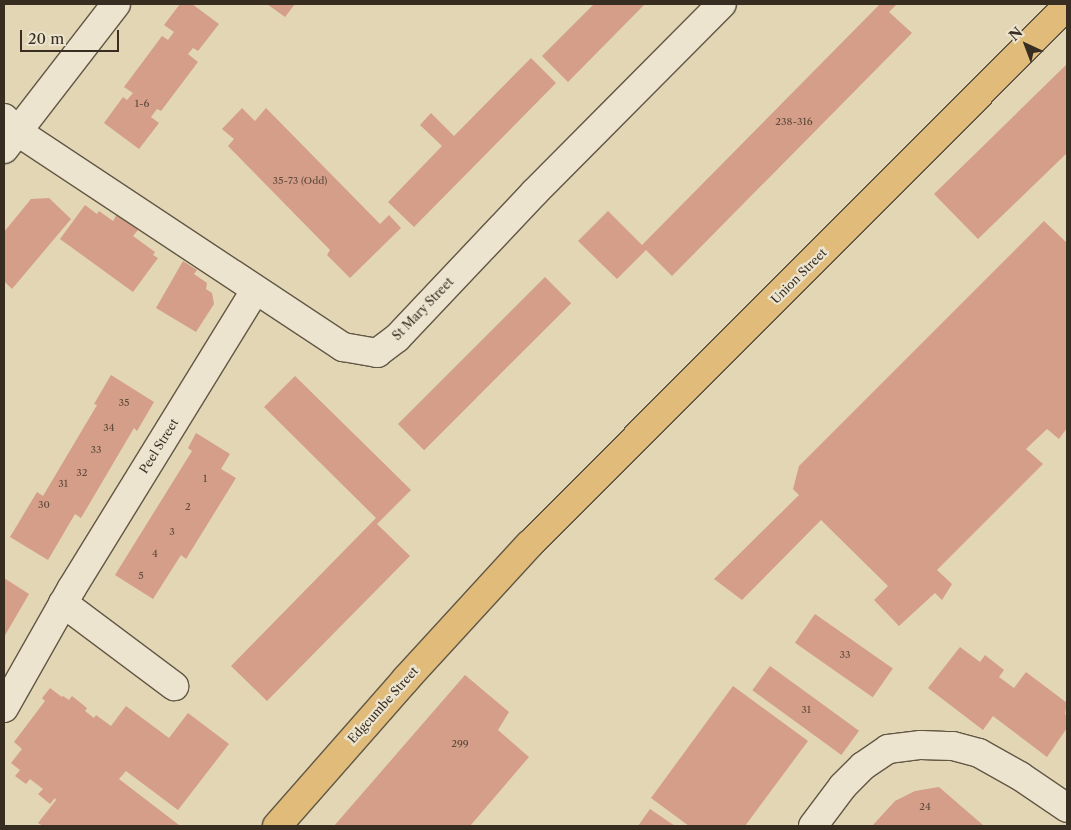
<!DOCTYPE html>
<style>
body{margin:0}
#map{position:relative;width:1071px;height:830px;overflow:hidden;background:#e2d6b5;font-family:"Libre Caslon Text",serif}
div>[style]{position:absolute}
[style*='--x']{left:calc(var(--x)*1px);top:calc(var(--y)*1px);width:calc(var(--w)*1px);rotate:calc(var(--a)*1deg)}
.building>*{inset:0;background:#d49e89;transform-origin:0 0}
.roads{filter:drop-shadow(1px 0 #625745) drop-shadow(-1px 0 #625745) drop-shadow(0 1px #625745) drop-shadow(0 -1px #625745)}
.minor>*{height:28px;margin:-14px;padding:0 14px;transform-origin:14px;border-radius:14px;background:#ece4cf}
.major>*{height:28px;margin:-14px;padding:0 14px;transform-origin:14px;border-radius:14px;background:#e1bb7a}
span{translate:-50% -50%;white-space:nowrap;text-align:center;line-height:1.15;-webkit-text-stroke:4.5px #ece4cf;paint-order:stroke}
.number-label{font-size:10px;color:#5e493a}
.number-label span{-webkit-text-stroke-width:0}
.street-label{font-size:12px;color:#372d20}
.frame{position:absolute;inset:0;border:5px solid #372d20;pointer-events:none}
.north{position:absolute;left:1001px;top:20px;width:50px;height:50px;-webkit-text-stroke:4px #ece4cf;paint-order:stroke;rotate:317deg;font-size:14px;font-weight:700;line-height:20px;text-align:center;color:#372d20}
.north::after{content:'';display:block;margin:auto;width:18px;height:22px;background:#372d20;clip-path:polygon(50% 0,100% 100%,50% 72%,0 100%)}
.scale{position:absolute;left:20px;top:30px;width:99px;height:22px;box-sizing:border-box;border:2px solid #372d20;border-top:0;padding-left:6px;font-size:15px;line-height:18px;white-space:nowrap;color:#372d20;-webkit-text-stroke:4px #ece4cf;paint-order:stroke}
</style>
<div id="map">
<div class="building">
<i style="clip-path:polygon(180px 4px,192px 4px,219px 24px,198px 51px,193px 48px,188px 54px,198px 62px,161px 111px,157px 109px,151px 117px,159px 123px,139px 149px,104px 123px,123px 97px,127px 100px,133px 93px,124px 87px,162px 36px,168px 40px,174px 32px,164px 25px)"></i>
<i style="clip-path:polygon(267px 4px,295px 4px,285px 17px)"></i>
<i style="clip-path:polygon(594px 4px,645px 4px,568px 82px,542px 56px)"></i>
<i style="clip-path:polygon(880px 4px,897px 4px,889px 12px,912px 33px,672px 276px,646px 250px,617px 279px,578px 241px,608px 211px,642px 245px)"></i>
<i style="clip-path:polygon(531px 58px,556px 83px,414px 227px,388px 202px,442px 146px,420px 125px,431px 113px,454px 136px)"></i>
<i style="clip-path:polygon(1067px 64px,1067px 153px,978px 239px,934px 194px)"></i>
<i style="clip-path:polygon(242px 108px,255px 121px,266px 108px,380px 224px,389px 215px,401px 228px,350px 278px,327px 255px,330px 250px,228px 146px,234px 139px,222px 129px)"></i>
<i style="clip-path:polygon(49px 198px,71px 219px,12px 289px,4px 281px,4px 232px,31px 199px)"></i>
<i style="clip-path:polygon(85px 205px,97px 214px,99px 211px,113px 221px,117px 214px,138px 230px,133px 236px,155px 252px,153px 255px,158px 258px,133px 292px,60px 239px)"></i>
<i style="clip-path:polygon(1044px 221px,1067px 243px,1067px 428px,1059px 439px,1047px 429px,1026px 449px,1043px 464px,937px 570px,952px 584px,942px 600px,935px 593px,899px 626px,874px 600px,888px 586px,821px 520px,742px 600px,714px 579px,799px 495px,793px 489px,799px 466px)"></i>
<i style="clip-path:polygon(183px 261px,197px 270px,194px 274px,207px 283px,206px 289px,212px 293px,214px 304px,196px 332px,156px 308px)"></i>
<i style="left:545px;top:277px;width:37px;height:208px;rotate:45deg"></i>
<i style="clip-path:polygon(111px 375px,154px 402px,137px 431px,134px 428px,81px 518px,75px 514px,48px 560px,10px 537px,37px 492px,43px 496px,97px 405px,94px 404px)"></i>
<i style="clip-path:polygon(295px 376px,411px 490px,377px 524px,410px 556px,267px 701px,231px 666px,376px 518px,264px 407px)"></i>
<i style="clip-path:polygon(196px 433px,230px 454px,221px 469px,236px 478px,186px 559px,181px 555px,153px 599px,115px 575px,192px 451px,188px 448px)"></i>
<i style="clip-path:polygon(4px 578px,29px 594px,4px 637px)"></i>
<i style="left:815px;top:614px;width:95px;height:35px;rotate:35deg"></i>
<i style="clip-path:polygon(960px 647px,980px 662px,985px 655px,1004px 670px,999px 677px,1014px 688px,1026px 672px,1067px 703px,1065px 714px,1067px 716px,1067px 728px,1047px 757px,993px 716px,983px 730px,928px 688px)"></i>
<i style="left:770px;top:666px;width:110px;height:30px;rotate:36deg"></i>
<i style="clip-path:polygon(465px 675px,509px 712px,498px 730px,529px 757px,470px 826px,334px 826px)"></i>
<i style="clip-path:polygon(733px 686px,808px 741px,745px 826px,689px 826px,651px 798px)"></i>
<i style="clip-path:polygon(50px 688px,62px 697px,63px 696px,69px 700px,72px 696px,87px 708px,85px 711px,94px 718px,96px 715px,111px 726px,126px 706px,169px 738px,188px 713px,229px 744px,178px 810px,126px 771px,119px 779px,179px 825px,178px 826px,43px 826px,38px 823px,56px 800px,55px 798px,50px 804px,38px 794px,43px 789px,30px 779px,26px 784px,15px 776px,20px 770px,11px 763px,22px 749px,14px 742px,45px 701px,42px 698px)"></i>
<i style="clip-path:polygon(939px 787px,984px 826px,872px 826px,895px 801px,915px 791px)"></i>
<i style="clip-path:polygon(650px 809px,675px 826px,638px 826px)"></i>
</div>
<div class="roads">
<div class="minor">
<i style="--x:4;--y:118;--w:20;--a:45"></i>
<i style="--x:18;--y:132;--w:390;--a:33.5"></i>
<i style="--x:343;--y:347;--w:35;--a:10"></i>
<i style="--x:377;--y:353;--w:25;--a:-37"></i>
<i style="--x:397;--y:338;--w:201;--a:-46.6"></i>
<i style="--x:535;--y:192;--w:265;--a:-45.2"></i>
<i style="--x:4;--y:149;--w:183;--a:-52.3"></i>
<i style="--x:63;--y:603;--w:139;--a:36.8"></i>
<i style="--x:4;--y:708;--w:138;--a:-60.5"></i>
<i style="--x:72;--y:588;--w:350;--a:-58.4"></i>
<i style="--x:813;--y:826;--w:50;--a:-53.1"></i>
<i style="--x:843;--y:786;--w:28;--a:-45"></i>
<i style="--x:863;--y:766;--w:30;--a:-34"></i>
<i style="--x:888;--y:749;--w:33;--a:-7"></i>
<i style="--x:921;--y:745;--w:32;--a:2"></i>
<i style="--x:953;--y:746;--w:27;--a:15"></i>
<i style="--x:979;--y:753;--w:47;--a:29.3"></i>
<i style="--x:1020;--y:776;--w:57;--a:34.2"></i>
</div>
<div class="major">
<i style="--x:277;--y:826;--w:196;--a:-48.7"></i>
<i style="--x:406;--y:679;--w:182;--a:-47.5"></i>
<i style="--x:529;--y:545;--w:762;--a:-45.05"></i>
</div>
</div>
<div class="number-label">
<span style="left:142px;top:104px">1-6</span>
<span style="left:794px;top:122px">238-316</span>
<span style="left:300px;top:181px">35-73 (Odd)</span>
<span style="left:124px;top:403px">35</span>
<span style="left:109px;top:428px">34</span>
<span style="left:96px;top:450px">33</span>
<span style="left:82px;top:473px">32</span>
<span style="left:205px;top:479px">1</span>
<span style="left:63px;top:484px">31</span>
<span style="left:44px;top:505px">30</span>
<span style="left:188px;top:507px">2</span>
<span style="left:172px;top:532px">3</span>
<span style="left:155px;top:554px">4</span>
<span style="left:141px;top:576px">5</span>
<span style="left:845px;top:655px">33</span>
<span style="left:806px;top:710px">31</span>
<span style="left:460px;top:744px">299</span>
<span style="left:925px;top:807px">24</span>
</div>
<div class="street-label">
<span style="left:799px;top:276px;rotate:-45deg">Union Street</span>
<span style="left:423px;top:309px;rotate:-46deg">St Mary Street</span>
<span style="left:159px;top:446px;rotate:-58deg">Peel Street</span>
<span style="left:383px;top:705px;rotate:-48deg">Edgcumbe Street</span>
</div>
<div class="frame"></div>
<div class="north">N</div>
<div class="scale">20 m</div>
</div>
